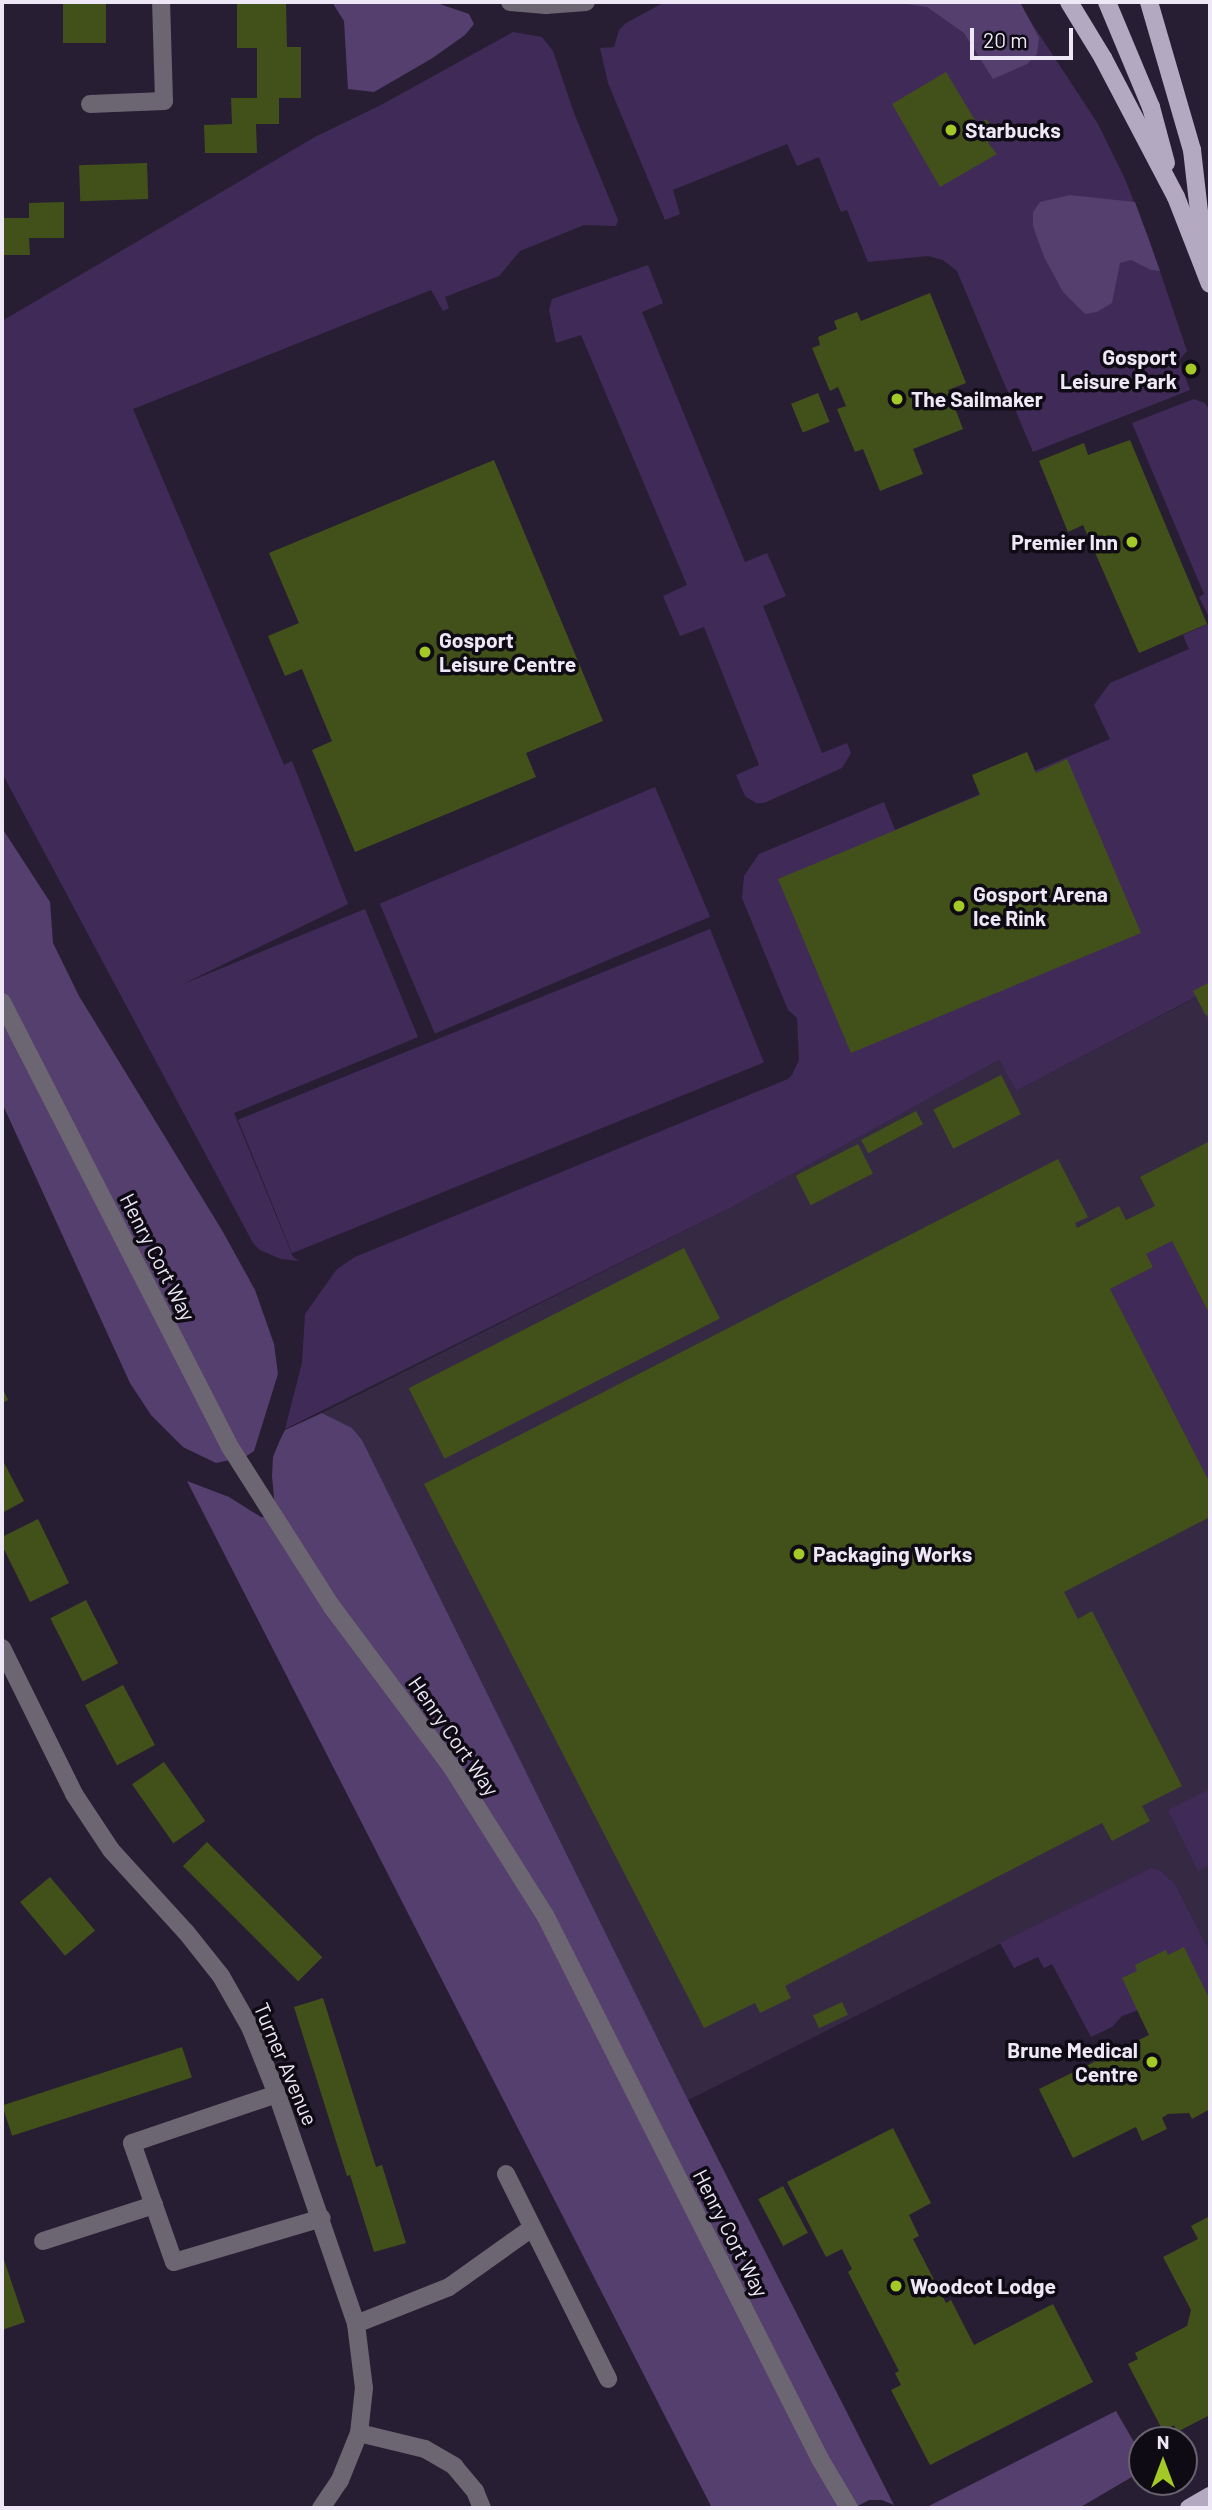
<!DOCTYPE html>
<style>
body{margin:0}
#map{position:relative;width:1212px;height:2510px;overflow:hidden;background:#281e34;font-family:Barlow,sans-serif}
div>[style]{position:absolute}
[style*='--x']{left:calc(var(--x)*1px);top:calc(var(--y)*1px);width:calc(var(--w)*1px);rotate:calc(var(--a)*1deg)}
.built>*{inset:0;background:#352944}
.green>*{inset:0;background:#402a57;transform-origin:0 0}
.forest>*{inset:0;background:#553f6e}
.building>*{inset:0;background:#425119;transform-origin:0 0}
.minor>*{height:18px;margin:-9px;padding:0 9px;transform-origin:9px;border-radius:9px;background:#6b6671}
.major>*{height:18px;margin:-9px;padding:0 9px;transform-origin:9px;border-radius:9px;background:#b3a9c0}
.dots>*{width:19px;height:19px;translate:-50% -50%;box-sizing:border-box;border:4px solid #0f0b14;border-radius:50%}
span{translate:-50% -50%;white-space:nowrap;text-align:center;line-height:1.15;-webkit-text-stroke:7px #0f0b14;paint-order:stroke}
.poi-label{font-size:21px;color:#eee8f6;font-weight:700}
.left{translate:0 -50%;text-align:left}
.right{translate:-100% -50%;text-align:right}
.street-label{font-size:21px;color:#eee8f6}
.frame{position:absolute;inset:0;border:4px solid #eee8f6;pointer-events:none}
.north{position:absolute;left:1128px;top:2426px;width:70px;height:70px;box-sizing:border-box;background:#0f0b14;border:2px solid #68636e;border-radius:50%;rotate:0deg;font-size:19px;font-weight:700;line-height:28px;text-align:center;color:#eee8f6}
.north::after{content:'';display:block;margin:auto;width:24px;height:32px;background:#a3c927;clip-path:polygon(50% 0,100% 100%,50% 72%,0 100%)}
.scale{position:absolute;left:970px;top:28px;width:103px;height:32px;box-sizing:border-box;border:4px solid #eee8f6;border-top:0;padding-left:9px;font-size:21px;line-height:24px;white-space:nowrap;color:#eee8f6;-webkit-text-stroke:5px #0f0b14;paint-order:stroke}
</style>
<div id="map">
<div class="built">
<i style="clip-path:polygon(1197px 997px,1210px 1024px,1210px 1952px,1175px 1884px,1160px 1870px,1151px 1868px,688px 2100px,362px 1440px,352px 1428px,322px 1413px,730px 1208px,999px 1060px,1016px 1091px)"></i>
</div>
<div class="green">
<i style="clip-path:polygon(665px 2px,1018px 2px,1098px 124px,1124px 177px,1148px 236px,1187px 351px,1179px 360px,1190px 390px,1033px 452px,957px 271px,943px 260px,928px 256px,868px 262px,847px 210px,841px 212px,819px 157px,797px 166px,787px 144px,673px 190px,680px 214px,665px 220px,608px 83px,600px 48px,614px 47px,619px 30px,626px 23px)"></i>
<i style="clip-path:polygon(513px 32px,542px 37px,553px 51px,574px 113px,618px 220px,616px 226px,584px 225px,520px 251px,499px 276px,445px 297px,449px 308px,443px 311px,431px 290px,133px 409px,284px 765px,292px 761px,348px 904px,181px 985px,365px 909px,418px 1037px,234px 1113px,293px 1257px,299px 1261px,281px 1259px,260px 1250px,253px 1243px,2px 773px,2px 321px,315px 137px,381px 105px)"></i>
<i style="clip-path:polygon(648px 265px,663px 303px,642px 312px,745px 562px,767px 553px,786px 596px,763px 606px,822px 753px,847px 743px,851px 753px,842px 768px,764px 803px,756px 803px,745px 796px,736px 775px,759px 765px,704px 627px,680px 636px,663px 596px,687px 585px,581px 335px,556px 343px,549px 310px,552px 299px)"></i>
<i style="clip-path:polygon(1194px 399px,1205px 403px,1210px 411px,1210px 619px,1199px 597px,1204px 594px,1132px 423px)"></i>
<i style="clip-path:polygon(1210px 623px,1210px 1024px,1196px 997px,1016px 1091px,999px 1060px,730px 1208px,285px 1429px,302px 1363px,305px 1314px,337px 1269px,355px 1257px,788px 1079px,792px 1075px,799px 1060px,797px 1018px,788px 1010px,742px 898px,744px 876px,759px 854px,884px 802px,895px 830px,1110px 739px,1094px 705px,1110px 683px,1189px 649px,1183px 635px)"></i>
<i style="left:655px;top:787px;width:141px;height:299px;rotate:67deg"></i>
<i style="left:710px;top:929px;width:144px;height:509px;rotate:68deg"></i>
<i style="clip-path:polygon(1172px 1241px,1210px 1315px,1210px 1483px,1110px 1289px,1153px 1267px,1146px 1254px)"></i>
<i style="clip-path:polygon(1210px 1789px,1210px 1865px,1198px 1871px,1168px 1810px)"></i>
<i style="clip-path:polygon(1151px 1868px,1160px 1870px,1175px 1884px,1210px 1952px,1210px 2117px,1196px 2082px,1139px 2010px,1122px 2016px,1112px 2027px,1091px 2037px,1052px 1964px,1044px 1968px,1038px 1957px,1014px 1968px,1000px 1943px)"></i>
</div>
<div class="forest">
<i style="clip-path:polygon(332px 2px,434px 2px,469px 14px,474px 24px,465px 35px,431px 59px,374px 92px,348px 89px,344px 21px)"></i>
<i style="clip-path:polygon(893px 2px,1020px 2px,1039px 38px,1037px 54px,1027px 64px,993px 79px,964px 33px,927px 7px)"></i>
<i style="clip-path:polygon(1070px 195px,1135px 202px,1160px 271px,1151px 270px,1131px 260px,1120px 263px,1112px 303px,1097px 312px,1085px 314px,1063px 292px,1044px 257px,1033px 226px,1033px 212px,1040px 202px)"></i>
<i style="clip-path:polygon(2px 828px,50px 902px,53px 943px,79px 996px,223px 1232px,255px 1290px,274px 1344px,278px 1374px,254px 1451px,245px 1457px,216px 1463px,183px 1447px,151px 1415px,130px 1383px,2px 1103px)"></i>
<i style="clip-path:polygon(322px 1413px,352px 1428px,362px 1440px,688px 2100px,894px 2505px,882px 2500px,869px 2500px,854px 2508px,712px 2508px,187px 1481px,229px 1497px,261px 1517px,276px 1518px,272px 1476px,273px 1457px,280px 1440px,285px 1430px)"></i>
<i style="clip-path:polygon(1116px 2411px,1142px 2456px,1142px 2471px,1079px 2508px,925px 2508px)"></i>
</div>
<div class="building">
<i style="left:63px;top:2px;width:43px;height:41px"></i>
<i style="clip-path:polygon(237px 2px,286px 2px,287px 47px,301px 47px,301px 98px,279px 98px,279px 124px,256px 124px,257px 153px,205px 153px,204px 125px,232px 124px,231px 98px,257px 98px,257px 48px,237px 48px)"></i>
<i style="clip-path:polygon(946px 72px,978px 125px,986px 119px,998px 136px,988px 143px,997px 154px,940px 187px,892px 104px)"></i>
<i style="left:147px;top:163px;width:36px;height:68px;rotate:88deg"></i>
<i style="clip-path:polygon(64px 202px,64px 238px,29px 238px,30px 255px,2px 255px,2px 218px,29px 218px,29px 203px)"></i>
<i style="clip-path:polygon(930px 293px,966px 383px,948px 390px,963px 429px,913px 449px,923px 474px,880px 491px,863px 449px,855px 452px,837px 409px,846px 406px,838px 387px,830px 391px,812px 348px,820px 345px,818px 337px,837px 329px,834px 321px,857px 312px,861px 321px)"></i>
<i style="left:818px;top:393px;width:31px;height:29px;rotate:68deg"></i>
<i style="clip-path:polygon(1130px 440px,1207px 624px,1139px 653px,1083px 525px,1068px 532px,1039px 461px,1084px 443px,1088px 455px)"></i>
<i style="clip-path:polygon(494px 460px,603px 721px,526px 753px,536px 777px,355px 852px,312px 750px,332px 741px,302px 669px,285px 676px,268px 636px,299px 623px,269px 553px)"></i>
<i style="clip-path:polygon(1027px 752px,1036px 773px,1067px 759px,1141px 933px,851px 1053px,778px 879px,980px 795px,972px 775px)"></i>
<i style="clip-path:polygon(1210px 982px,1210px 1014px,1206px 1016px,1193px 991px)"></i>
<i style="left:1001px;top:1075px;width:44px;height:76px;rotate:63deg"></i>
<i style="left:916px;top:1111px;width:15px;height:62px;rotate:62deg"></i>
<i style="clip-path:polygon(1210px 1141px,1210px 1315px,1172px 1241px,1146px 1254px,1153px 1267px,1110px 1289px,1210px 1483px,1210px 1517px,1064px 1592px,1078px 1619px,1092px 1611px,1182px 1786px,1142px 1806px,1150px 1821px,1112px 1841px,1102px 1823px,785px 1986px,791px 1998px,760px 2013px,755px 2003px,704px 2028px,424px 1484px,1058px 1159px,1088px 1217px,1075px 1223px,1077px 1228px,1119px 1206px,1126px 1220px,1155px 1206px,1140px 1177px)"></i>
<i style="left:858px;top:1144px;width:33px;height:70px;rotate:63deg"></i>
<i style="left:684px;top:1248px;width:79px;height:309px;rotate:63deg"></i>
<i style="clip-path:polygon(2px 1387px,8px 1400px,2px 1403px)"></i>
<i style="clip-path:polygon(2px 1459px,24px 1501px,2px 1513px)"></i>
<i style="clip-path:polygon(38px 1519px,69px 1583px,30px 1602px,2px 1545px,2px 1537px)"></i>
<i style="left:86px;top:1600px;width:71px;height:40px;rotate:63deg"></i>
<i style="left:123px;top:1685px;width:68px;height:43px;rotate:62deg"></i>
<i style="left:164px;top:1762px;width:72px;height:39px;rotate:55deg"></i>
<i style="left:207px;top:1842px;width:163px;height:34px;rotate:45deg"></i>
<i style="left:50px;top:1877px;width:70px;height:39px;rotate:50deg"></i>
<i style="clip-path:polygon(1184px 1947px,1210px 2000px,1210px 2109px,1192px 2119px,1189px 2113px,1168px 2114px,1162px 2118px,1167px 2129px,1142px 2141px,1136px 2127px,1073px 2158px,1039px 2089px,1149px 2035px,1122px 1978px,1137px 1971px,1135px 1965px,1166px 1950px,1168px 1955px)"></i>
<i style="clip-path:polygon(323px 1998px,376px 2167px,382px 2165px,406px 2243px,374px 2252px,350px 2175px,347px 2176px,294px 2007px)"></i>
<i style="left:842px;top:2002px;width:14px;height:32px;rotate:65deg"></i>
<i style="left:182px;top:2047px;width:32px;height:189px;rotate:72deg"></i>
<i style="clip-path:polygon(893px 2128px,931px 2203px,909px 2215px,919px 2236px,913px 2239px,946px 2303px,951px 2300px,974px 2345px,1053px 2304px,1093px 2382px,930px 2465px,891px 2390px,901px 2385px,895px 2373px,899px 2371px,848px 2272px,852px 2269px,842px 2249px,826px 2257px,787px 2182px)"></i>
<i style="left:783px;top:2186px;width:53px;height:28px;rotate:62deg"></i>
<i style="clip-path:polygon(1210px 2216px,1210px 2415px,1177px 2432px,1174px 2425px,1163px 2431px,1128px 2364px,1138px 2359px,1135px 2353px,1187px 2326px,1191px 2310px,1163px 2257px,1198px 2239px,1191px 2226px)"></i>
<i style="clip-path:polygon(2px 2254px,25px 2322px,2px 2330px)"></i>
</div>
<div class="minor">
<i style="--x:510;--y:2;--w:36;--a:5"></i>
<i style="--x:546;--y:5;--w:40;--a:-4.3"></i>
<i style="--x:90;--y:104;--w:74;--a:-2.3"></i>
<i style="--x:164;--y:101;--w:99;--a:-91.7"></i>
<i style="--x:2;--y:1002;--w:500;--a:62.87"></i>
<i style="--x:230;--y:1447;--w:190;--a:57.5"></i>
<i style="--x:332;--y:1607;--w:199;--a:53.2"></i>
<i style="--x:451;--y:1766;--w:178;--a:57.8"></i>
<i style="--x:546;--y:1917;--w:607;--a:63.18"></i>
<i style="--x:820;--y:2459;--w:57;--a:59.4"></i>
<i style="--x:2;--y:1648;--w:163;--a:63.7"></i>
<i style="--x:74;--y:1794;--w:67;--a:56.5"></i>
<i style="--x:111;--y:1850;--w:111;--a:47.6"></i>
<i style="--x:186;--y:1932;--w:56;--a:51.5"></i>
<i style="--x:221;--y:1976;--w:59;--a:60.4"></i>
<i style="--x:250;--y:2027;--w:72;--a:68.1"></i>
<i style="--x:277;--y:2094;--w:243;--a:71"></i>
<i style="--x:356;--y:2324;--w:64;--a:82.9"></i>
<i style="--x:364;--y:2388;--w:45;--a:96.3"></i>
<i style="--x:359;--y:2433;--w:51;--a:112"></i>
<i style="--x:340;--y:2480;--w:34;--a:124"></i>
<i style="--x:277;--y:2094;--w:153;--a:161.3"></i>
<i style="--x:132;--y:2143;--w:126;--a:70.6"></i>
<i style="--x:174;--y:2262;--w:154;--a:-16.6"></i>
<i style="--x:506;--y:2174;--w:229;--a:63.5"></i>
<i style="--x:43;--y:2241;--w:117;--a:-18"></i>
<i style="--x:356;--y:2324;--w:100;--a:-21.7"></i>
<i style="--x:449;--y:2287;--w:102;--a:-35.4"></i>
<i style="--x:359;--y:2433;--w:68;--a:13.6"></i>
<i style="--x:425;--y:2449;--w:34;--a:30"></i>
<i style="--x:454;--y:2466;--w:33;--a:50"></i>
<i style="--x:475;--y:2491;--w:18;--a:68"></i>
</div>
<div class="major">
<i style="--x:1069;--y:2;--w:66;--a:58.7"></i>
<i style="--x:1103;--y:58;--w:157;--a:62.3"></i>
<i style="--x:1176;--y:197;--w:93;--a:68.7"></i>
<i style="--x:1107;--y:2;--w:114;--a:67.3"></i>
<i style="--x:1151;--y:107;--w:58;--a:75"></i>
<i style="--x:1149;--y:2;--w:154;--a:73.8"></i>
<i style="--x:1192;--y:150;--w:98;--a:83.5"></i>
<i style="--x:1189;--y:2508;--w:24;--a:-30"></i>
</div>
<div class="dots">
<i style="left:951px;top:130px;background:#a3c927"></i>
<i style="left:1191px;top:369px;background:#a3c927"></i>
<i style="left:897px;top:399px;background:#a3c927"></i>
<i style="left:1132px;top:542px;background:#a3c927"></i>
<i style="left:425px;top:652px;background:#a3c927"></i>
<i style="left:959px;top:906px;background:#a3c927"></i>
<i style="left:799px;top:1554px;background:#a3c927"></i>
<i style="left:1152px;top:2062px;background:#a3c927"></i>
<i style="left:896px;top:2286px;background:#a3c927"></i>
</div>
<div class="poi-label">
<span class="left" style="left:965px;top:130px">Starbucks</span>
<span class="right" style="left:1177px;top:369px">Gosport<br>Leisure Park</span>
<span class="left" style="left:911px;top:399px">The Sailmaker</span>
<span class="right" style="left:1118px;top:542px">Premier Inn</span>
<span class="left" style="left:439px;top:652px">Gosport<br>Leisure Centre</span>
<span class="left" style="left:973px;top:906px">Gosport Arena<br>Ice Rink</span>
<span class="left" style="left:813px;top:1554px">Packaging Works</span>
<span class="right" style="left:1138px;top:2062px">Brune Medical<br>Centre</span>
<span class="left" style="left:910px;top:2286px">Woodcot Lodge</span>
</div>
<div class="street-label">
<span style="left:158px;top:1257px;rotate:63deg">Henry Cort Way</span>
<span style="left:454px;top:1736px;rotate:55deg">Henry Cort Way</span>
<span style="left:286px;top:2064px;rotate:67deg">Turner Avenue</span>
<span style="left:731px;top:2233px;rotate:63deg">Henry Cort Way</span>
</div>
<div class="frame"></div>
<div class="north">N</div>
<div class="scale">20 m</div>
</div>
